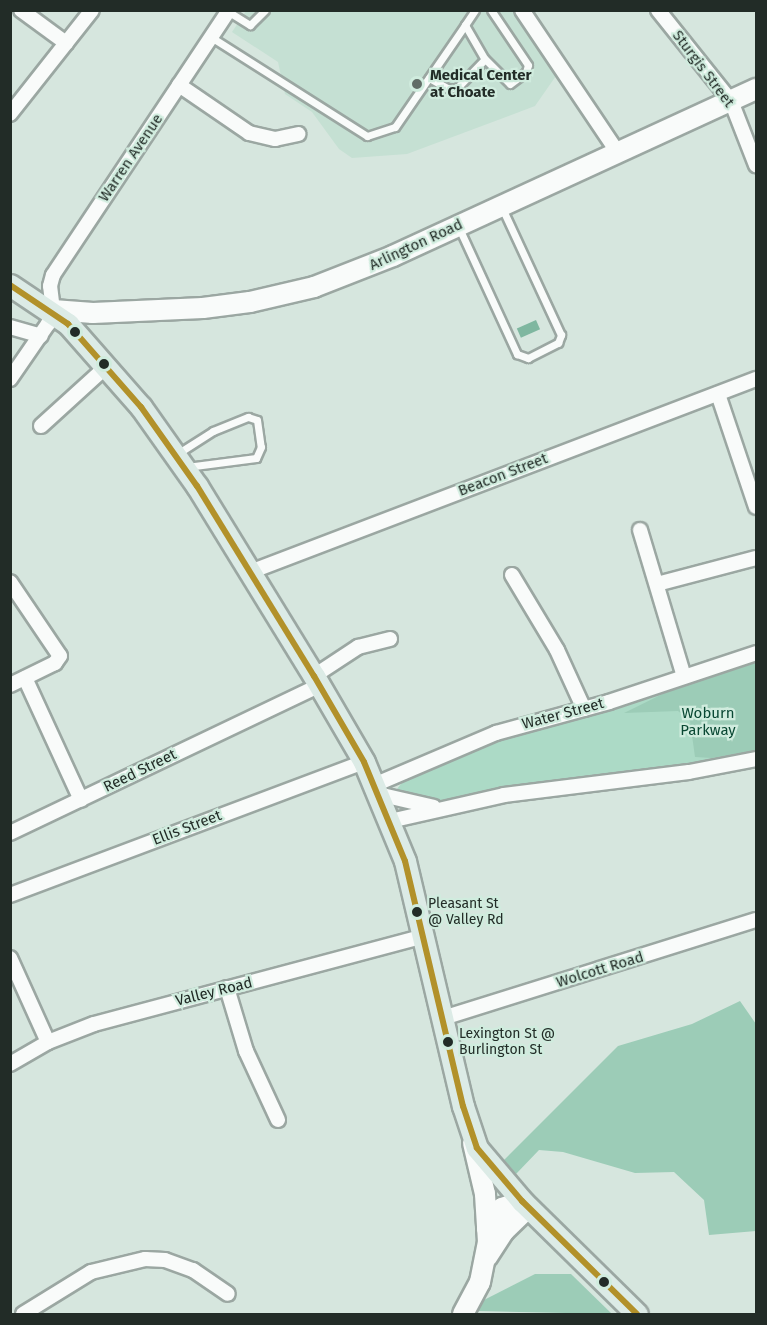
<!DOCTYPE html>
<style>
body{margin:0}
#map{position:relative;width:767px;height:1325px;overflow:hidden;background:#d6e6de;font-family:"Fira Sans",sans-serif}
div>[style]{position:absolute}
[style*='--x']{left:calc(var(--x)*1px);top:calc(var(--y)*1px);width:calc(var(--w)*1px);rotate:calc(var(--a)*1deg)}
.built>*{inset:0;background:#c5e0d3}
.green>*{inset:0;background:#acdac6}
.forest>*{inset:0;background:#9cccb7}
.water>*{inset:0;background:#7fb7a0;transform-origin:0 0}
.roads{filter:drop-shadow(2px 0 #9ba7a2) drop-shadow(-2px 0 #9ba7a2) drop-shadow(0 2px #9ba7a2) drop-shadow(0 -2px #9ba7a2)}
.lane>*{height:7px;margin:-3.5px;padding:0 3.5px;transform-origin:3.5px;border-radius:3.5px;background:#f9fbfa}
.street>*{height:14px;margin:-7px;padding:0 7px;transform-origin:7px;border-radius:7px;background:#f9fbfa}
.secondary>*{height:20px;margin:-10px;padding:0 10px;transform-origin:10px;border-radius:10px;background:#f9fbfa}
.primary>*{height:21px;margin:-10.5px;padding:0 10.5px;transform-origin:10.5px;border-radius:10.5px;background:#dcebe6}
.bus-1>*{height:6px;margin:-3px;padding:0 3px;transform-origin:3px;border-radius:3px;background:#b2912a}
.dots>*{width:16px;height:16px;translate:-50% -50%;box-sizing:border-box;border:3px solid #d0ecde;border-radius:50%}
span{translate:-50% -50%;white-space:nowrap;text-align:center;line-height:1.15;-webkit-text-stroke:4.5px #d0ecde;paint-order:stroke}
.bus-label{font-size:14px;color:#222c27}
.left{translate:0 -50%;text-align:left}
.street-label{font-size:15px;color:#222c27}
.poi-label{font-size:15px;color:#222c27;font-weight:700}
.park-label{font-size:15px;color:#094833}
.frame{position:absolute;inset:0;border:12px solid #222c27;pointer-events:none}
</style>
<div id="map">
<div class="built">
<i style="clip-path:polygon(246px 11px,514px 11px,558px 73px,535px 106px,407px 154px,352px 158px,339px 149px,312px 112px,285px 94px,278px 62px,232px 32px)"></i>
</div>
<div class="green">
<i style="clip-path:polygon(756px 661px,756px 755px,725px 763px,507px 789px,437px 802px,421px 801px,397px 789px,404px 780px,502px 739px,613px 709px)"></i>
</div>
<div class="forest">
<i style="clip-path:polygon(756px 661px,756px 750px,712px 758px,695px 757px,690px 721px,678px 711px,624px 713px,689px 681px)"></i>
<i style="clip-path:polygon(740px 1001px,756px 1024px,756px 1231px,709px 1235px,704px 1200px,674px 1172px,635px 1173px,563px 1152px,539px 1150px,516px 1174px,504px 1160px,618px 1046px,692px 1024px)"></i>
<i style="clip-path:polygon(535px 1274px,571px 1274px,612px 1314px,478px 1311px,482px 1301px)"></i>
</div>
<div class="water">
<i style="left:536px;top:320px;width:10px;height:21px;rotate:66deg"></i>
</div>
<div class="roads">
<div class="lane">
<i style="--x:475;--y:10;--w:18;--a:124"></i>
<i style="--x:465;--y:25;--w:39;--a:60"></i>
<i style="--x:485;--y:59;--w:35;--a:45"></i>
<i style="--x:510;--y:84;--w:20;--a:-37"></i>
<i style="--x:526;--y:72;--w:7;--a:-74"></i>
<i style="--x:528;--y:65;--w:66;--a:-123.9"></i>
<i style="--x:229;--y:12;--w:25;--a:32"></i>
<i style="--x:250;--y:25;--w:21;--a:-45"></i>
<i style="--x:211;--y:37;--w:185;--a:32.4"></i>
<i style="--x:367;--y:136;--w:29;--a:-18"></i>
<i style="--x:395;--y:127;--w:124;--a:-55.5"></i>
<i style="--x:429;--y:78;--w:21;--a:29"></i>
<i style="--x:447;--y:88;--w:10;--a:0"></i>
<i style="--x:457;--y:88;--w:40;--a:-46"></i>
<i style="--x:459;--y:228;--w:139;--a:65.3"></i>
<i style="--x:517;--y:354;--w:12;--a:20"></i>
<i style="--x:528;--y:358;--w:34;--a:-27"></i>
<i style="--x:558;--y:343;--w:9;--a:-69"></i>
<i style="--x:561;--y:335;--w:140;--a:-114.9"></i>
<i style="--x:177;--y:454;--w:43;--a:-32.6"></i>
<i style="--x:213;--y:431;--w:38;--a:-22"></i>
<i style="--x:248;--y:417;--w:9;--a:18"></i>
<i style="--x:257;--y:420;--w:27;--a:82"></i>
<i style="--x:261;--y:447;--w:12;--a:114"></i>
<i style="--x:256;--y:458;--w:70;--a:172.6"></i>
</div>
<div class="street">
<i style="--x:21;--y:10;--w:56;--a:36.3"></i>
<i style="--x:522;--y:10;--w:172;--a:56.1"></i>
<i style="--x:658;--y:10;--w:117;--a:51.3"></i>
<i style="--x:731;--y:101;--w:69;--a:68.7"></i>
<i style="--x:179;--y:85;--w:85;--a:34.4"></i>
<i style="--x:249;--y:133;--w:27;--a:13"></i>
<i style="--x:275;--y:139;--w:24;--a:-12"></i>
<i style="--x:10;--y:114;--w:132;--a:-51.7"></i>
<i style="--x:10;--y:327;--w:32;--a:16"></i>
<i style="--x:10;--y:379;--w:67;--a:-55.4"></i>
<i style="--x:48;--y:324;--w:15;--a:-70"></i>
<i style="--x:53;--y:310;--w:24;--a:-97"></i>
<i style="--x:50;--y:286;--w:11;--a:-75"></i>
<i style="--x:53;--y:275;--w:318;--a:-56.4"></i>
<i style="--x:718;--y:394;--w:119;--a:71.4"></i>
<i style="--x:41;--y:426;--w:89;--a:-42.3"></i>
<i style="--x:640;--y:530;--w:153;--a:73.3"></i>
<i style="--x:250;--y:572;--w:542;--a:-20.88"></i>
<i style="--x:512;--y:575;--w:87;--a:59"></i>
<i style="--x:557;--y:650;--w:65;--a:65.4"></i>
<i style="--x:10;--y:582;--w:89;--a:56"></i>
<i style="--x:60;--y:656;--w:9;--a:126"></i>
<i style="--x:55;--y:663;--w:50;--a:153.9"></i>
<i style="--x:657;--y:584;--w:102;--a:-14.7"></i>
<i style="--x:314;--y:676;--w:53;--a:-33.4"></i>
<i style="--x:358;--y:647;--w:33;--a:-14"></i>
<i style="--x:25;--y:678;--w:134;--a:65.3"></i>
<i style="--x:374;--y:785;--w:133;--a:-23.1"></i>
<i style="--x:496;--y:733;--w:117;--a:-15.3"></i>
<i style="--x:609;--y:702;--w:155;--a:-18.4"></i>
<i style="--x:378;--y:794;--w:57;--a:13.1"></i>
<i style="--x:390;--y:821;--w:117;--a:-12.8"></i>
<i style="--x:504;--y:795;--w:186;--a:-7.1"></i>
<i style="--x:689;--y:772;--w:68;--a:-11"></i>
<i style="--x:10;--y:833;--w:344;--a:-25.5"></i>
<i style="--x:10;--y:895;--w:378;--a:-20.6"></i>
<i style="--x:10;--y:958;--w:92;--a:65.7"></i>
<i style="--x:227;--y:988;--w:66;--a:73.2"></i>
<i style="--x:246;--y:1051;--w:76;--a:65.1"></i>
<i style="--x:443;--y:1018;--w:328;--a:-17.4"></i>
<i style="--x:10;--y:1064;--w:44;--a:-30.1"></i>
<i style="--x:48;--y:1042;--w:49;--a:-21.4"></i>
<i style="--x:94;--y:1024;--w:342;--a:-14.9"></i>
<i style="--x:23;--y:1314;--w:80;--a:-31.7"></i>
<i style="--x:91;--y:1272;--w:56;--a:-13.5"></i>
<i style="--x:145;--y:1259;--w:20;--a:3"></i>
<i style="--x:165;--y:1260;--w:30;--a:20"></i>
<i style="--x:193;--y:1270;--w:42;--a:34.4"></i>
</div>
<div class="secondary">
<i style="--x:53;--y:310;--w:40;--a:4.3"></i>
<i style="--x:93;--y:313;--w:110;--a:-2.6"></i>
<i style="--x:203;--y:308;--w:47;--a:-7.3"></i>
<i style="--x:250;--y:302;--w:66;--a:-13.2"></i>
<i style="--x:314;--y:287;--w:85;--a:-21.4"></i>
<i style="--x:393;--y:256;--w:400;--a:-24.7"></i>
<i style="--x:487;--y:1229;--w:26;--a:-54"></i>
<i style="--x:502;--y:1208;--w:21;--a:-19"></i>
<i style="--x:487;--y:1257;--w:31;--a:-57"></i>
<i style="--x:504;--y:1231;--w:33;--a:-44"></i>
<i style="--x:463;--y:1314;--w:36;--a:-62"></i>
<i style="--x:480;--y:1282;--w:41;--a:-78.7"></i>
<i style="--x:488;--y:1242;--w:48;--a:-93.6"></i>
<i style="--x:485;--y:1194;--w:52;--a:-103.2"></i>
</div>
<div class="primary">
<i style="--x:10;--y:285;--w:70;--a:33.9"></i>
<i style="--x:68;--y:324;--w:111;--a:48.7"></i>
<i style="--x:141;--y:407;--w:97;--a:54.7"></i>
<i style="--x:197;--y:486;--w:223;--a:58.4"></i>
<i style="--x:314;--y:676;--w:99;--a:59.8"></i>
<i style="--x:364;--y:762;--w:107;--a:67.5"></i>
<i style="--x:405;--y:861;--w:252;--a:76.7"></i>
<i style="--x:463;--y:1106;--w:44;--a:71.6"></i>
<i style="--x:477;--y:1148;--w:70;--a:49.7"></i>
<i style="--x:522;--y:1201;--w:161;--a:44.5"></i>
</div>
</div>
<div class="bus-1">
<i style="--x:10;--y:285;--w:70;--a:33.9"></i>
<i style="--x:68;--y:324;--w:111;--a:48.7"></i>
<i style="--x:141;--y:407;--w:97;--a:54.7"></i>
<i style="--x:197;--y:486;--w:223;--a:58.4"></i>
<i style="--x:314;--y:676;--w:99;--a:59.8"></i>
<i style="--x:364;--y:762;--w:107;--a:67.5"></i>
<i style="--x:405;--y:861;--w:252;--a:76.7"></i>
<i style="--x:463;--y:1106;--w:44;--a:71.6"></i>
<i style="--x:477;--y:1148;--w:70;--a:49.7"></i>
<i style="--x:522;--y:1201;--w:161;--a:44.5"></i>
</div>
<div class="dots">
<i style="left:417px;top:84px;background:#616d67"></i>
<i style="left:75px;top:332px;background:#222c27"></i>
<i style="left:104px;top:364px;background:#222c27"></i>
<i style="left:417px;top:912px;background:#222c27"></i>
<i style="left:448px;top:1042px;background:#222c27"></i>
<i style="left:604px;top:1282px;background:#222c27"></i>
</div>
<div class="bus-label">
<span class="left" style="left:428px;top:912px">Pleasant St<br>@ Valley Rd</span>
<span class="left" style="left:459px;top:1042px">Lexington St @<br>Burlington St</span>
</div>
<div class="street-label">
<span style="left:703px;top:69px;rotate:53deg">Sturgis Street</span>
<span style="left:131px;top:158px;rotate:-56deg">Warren Avenue</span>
<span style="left:416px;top:245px;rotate:-25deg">Arlington Road</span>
<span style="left:503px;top:475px;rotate:-21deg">Beacon Street</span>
<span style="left:563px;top:714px;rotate:-15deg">Water Street</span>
<span style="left:140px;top:771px;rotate:-26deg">Reed Street</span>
<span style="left:187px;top:828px;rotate:-21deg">Ellis Street</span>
<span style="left:600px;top:970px;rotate:-17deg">Wolcott Road</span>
<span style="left:214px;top:992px;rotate:-14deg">Valley Road</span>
</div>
<div class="poi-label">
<span class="left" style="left:430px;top:84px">Medical Center<br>at Choate</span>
</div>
<div class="park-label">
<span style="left:708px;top:722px">Woburn<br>Parkway</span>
</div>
<div class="frame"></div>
</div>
